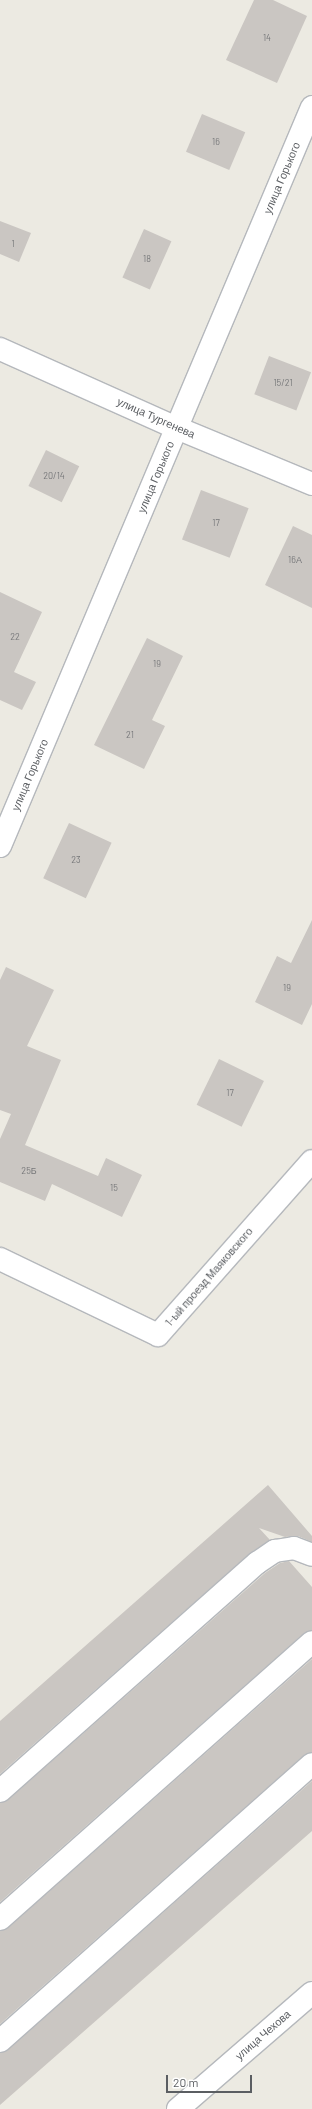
<!DOCTYPE html>
<meta charset="utf-8">
<style>
body{margin:0}
#map{position:relative;width:312px;height:2109px;overflow:hidden;background:#eceae2;font-family:Barlow,sans-serif}
div>[style]{position:absolute}
[style*='--x']{left:calc(var(--x)*1px);top:calc(var(--y)*1px);width:calc(var(--w)*1px);rotate:calc(var(--a)*1deg)}
.building>*{inset:0;background:#cac6c2;transform-origin:0 0}
.roads{filter:drop-shadow(1px 0 #b5b8bc) drop-shadow(-1px 0 #b5b8bc) drop-shadow(0 1px #b5b8bc) drop-shadow(0 -1px #b5b8bc)}
.minor>*{height:22px;margin:-11px;padding:0 11px;transform-origin:11px;border-radius:11px;background:#fff}
span{translate:-50% -50%;white-space:nowrap;text-align:center;line-height:1.15;-webkit-text-stroke:3px #fff;paint-order:stroke}
.number-label{font-size:9px;color:#77787a}
.number-label span{-webkit-text-stroke-width:0}
.street-label{font-size:11px;color:#5b5e62}
.scale{position:absolute;left:166px;top:2075px;width:86px;height:18px;box-sizing:border-box;border:2px solid #5b5e62;border-top:0;padding-left:5px;font-size:12px;line-height:14px;white-space:nowrap;color:#5b5e62;-webkit-text-stroke:3px #fff;paint-order:stroke}
</style>
<div id="map">
<div class="building">
<i style="clip-path:polygon(254px 0,273px 0,307px 16px,277px 83px,226px 60px)"></i>
<i style="left:202px;top:114px;width:47px;height:41px;rotate:23deg"></i>
<i style="clip-path:polygon(0 221px,31px 233px,19px 262px,0 254px)"></i>
<i style="left:144px;top:229px;width:30px;height:53px;rotate:24deg"></i>
<i style="left:269px;top:356px;width:45px;height:41px;rotate:21deg"></i>
<i style="left:46px;top:450px;width:37px;height:40px;rotate:26deg"></i>
<i style="left:201px;top:490px;width:51px;height:53px;rotate:21deg"></i>
<i style="clip-path:polygon(293px 526px,312px 535px,312px 608px,265px 585px)"></i>
<i style="clip-path:polygon(0 592px,42px 612px,14px 672px,36px 682px,22px 710px,0 700px)"></i>
<i style="clip-path:polygon(147px 638px,183px 656px,152px 720px,165px 726px,144px 769px,94px 745px)"></i>
<i style="left:69px;top:823px;width:47px;height:61px;rotate:25deg"></i>
<i style="clip-path:polygon(312px 920px,312px 1004px,302px 1025px,255px 1002px,277px 956px,291px 963px)"></i>
<i style="clip-path:polygon(6px 967px,54px 990px,27px 1046px,61px 1060px,25px 1145px,98px 1176px,106px 1158px,142px 1175px,122px 1217px,52px 1184px,45px 1201px,0 1182px,0 1139px,11px 1114px,0 1110px,0 980px)"></i>
<i style="left:219px;top:1059px;width:50px;height:51px;rotate:26deg"></i>
<i style="clip-path:polygon(268px 1485px,312px 1536px,312px 1542px,298px 1536px,285px 1537px,259px 1528px,270px 1540px,249px 1554px,0 1774px,0 1721px)"></i>
<i style="clip-path:polygon(289px 1561px,312px 1587px,312px 1630px,304px 1633px,0 1902px,0 1803px,8px 1800px,265px 1573px,280px 1563px)"></i>
<i style="clip-path:polygon(312px 1659px,312px 1752px,304px 1755px,0 2024px,0 1931px,8px 1928px)"></i>
<i style="clip-path:polygon(312px 1781px,312px 1831px,0 2105px,0 2053px,8px 2050px)"></i>
</div>
<div class="roads">
<div class="minor">
<i style="--x:0;--y:349;--w:194;--a:24.1"></i>
<i style="--x:177;--y:428;--w:146;--a:22.5"></i>
<i style="--x:0;--y:846;--w:802;--a:-67.11"></i>
<i style="--x:0;--y:1259;--w:175;--a:25.7"></i>
<i style="--x:158;--y:1335;--w:232;--a:-48.5"></i>
<i style="--x:0;--y:1791;--w:344;--a:-41.6"></i>
<i style="--x:257;--y:1563;--w:22;--a:-34"></i>
<i style="--x:275;--y:1551;--w:19;--a:-9"></i>
<i style="--x:294;--y:1548;--w:19;--a:21"></i>
<i style="--x:0;--y:1919;--w:417;--a:-41.6"></i>
<i style="--x:0;--y:2041;--w:417;--a:-41.6"></i>
<i style="--x:178;--y:2109;--w:177;--a:-40.9"></i>
</div>
</div>
<div class="number-label">
<span style="left:267px;top:38px">14</span>
<span style="left:216px;top:142px">16</span>
<span style="left:13px;top:244px">1</span>
<span style="left:147px;top:259px">18</span>
<span style="left:283px;top:383px">15/21</span>
<span style="left:54px;top:476px">20/14</span>
<span style="left:216px;top:523px">17</span>
<span style="left:295px;top:560px">16А</span>
<span style="left:15px;top:637px">22</span>
<span style="left:157px;top:664px">19</span>
<span style="left:130px;top:735px">21</span>
<span style="left:76px;top:860px">23</span>
<span style="left:287px;top:988px">19</span>
<span style="left:230px;top:1093px">17</span>
<span style="left:29px;top:1171px">25Б</span>
<span style="left:114px;top:1188px">15</span>
</div>
<div class="street-label">
<span style="left:282px;top:178px;rotate:-67deg">улица Горького</span>
<span style="left:156px;top:418px;rotate:24deg">улица Тургенева</span>
<span style="left:156px;top:477px;rotate:-67deg">улица Горького</span>
<span style="left:30px;top:775px;rotate:-67deg">улица Горького</span>
<span style="left:209px;top:1277px;rotate:-49deg">1-ый проезд Маяковского</span>
<span style="left:263px;top:2035px;rotate:-41deg">улица Чехова</span>
</div>
<div class="scale">20 m</div>
</div>
